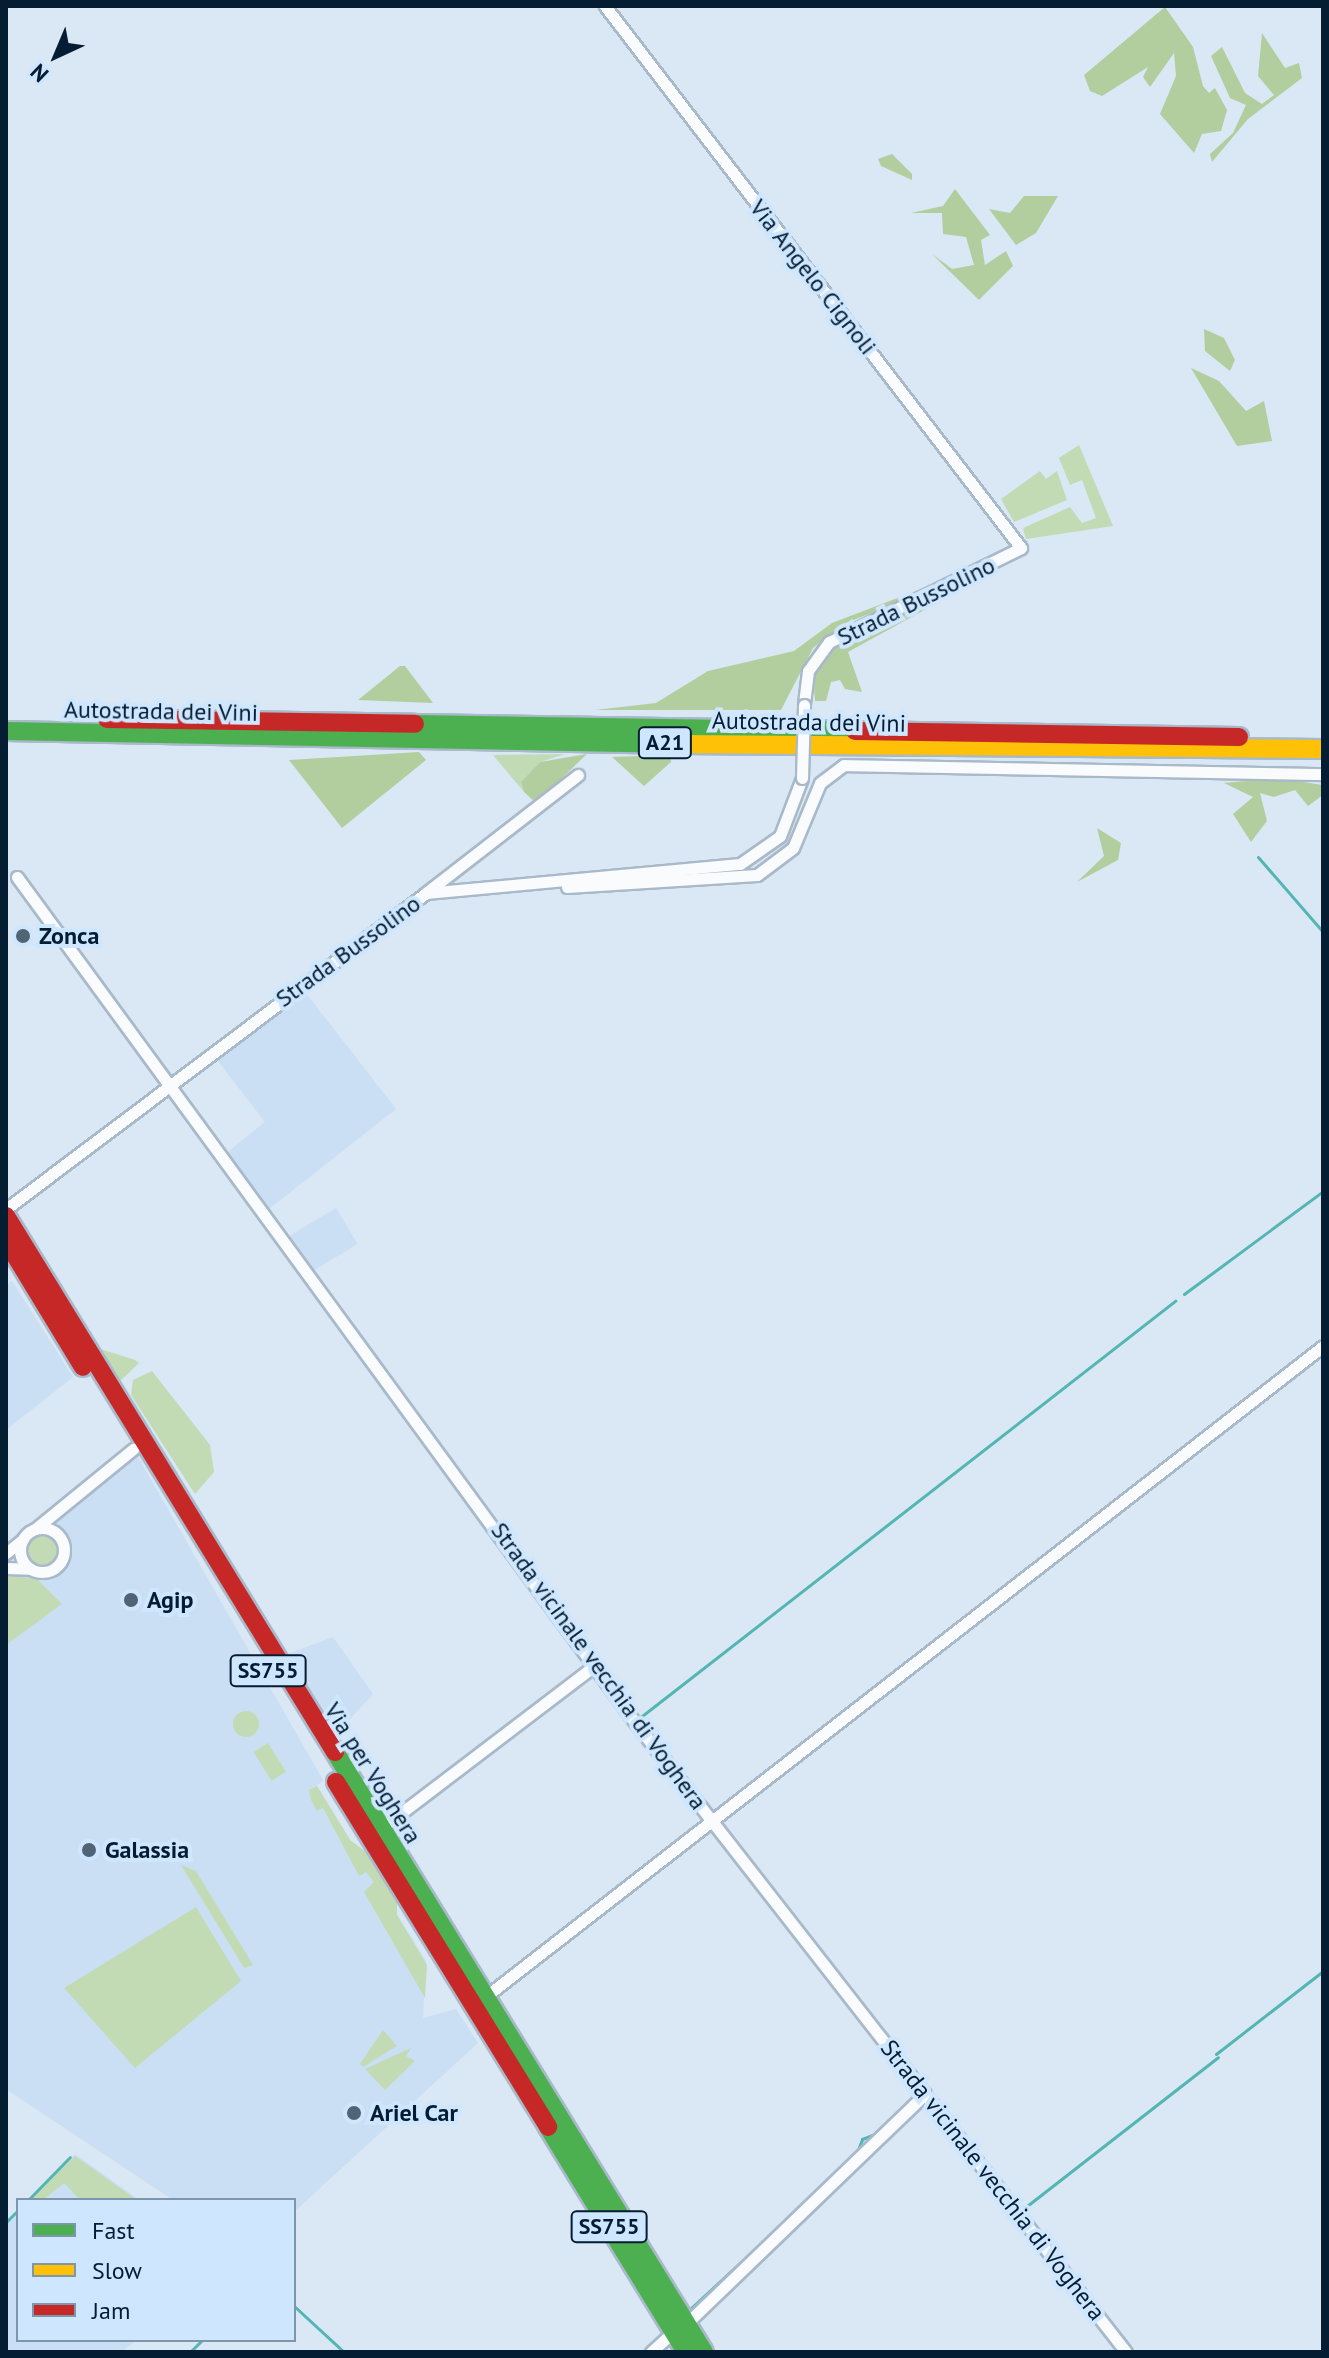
<!DOCTYPE html>
<style>
body{margin:0}
#map{position:relative;width:1329px;height:2358px;overflow:hidden;background:#dae7f4;font-family:"PT Sans",sans-serif}
div>[style]{position:absolute}
[style*='--x']{left:calc(var(--x)*1px);top:calc(var(--y)*1px);width:calc(var(--w)*1px);rotate:calc(var(--a)*1deg)}
.built>*{inset:0;background:#cadff3;transform-origin:0 0}
.green>*{inset:0;background:#c2dbb5;transform-origin:0 0}
.round{border-radius:50%}
.forest>*{inset:0;background:#b2ce9e}
.stream>*{height:3px;margin:-1.5px;padding:0 1.5px;transform-origin:1.5px;border-radius:1.5px;background:#54b6b3}
.roads{filter:drop-shadow(2px 0 #a8b9ca) drop-shadow(-2px 0 #a8b9ca) drop-shadow(0 2px #a8b9ca) drop-shadow(0 -2px #a8b9ca)}
.street>*{height:11px;margin:-5.5px;padding:0 5.5px;transform-origin:5.5px;border-radius:5.5px;background:#f9fbfd}
.street>.ring{margin:-5.5px;padding:0;box-sizing:content-box;background:none;border:11px solid #f9fbfd;border-radius:50%}
.fast>*{height:18px;margin:-9px;padding:0 9px;transform-origin:9px;border-radius:9px;background:#4caf50}
.slow>*{height:18px;margin:-9px;padding:0 9px;transform-origin:9px;border-radius:9px;background:#ffc107}
.jam>*{height:18px;margin:-9px;padding:0 9px;transform-origin:9px;border-radius:9px;background:#c62828}
.bridges{filter:drop-shadow(2px 0 #a8b9ca) drop-shadow(-2px 0 #a8b9ca) drop-shadow(0 2px #a8b9ca) drop-shadow(0 -2px #a8b9ca)}
.street-bridge>*{height:11px;margin:-5.5px;padding:0 5.5px;transform-origin:5.5px;border-radius:5.5px;background:#f9fbfd}
.dots>*{width:22px;height:22px;translate:-50% -50%;box-sizing:border-box;border:4px solid #cfe7fe;border-radius:50%}
span{translate:-50% -50%;white-space:nowrap;text-align:center;line-height:1.15;-webkit-text-stroke:8px #cfe7fe;paint-order:stroke}
.shield-label span{padding:2px 6px;background:#cfe7fe;border:2px solid;border-radius:6px;-webkit-text-stroke-width:0}
.shield-label{font-size:22px;color:#051d32;font-weight:700}
.street-label{font-size:24px;color:#051d32}
.poi-label{font-size:24px;color:#051d32;font-weight:700}
.left{translate:0 -50%;text-align:left}
.frame{position:absolute;inset:0;border:8px solid #051d32;pointer-events:none}
.legend{position:absolute;left:16px;top:2198px;width:280px;height:144px;box-sizing:border-box;background:#cfe7fe;border:2px solid #7e96ac;margin:0;padding:10px 14px;list-style:none;font-size:24px;color:#051d32}
.legend li{display:flex;align-items:center;gap:16px;height:40px}
.legend b{width:40px;border:2px solid #7e96ac}
.north{position:absolute;left:16px;top:16px;width:80px;height:80px;-webkit-text-stroke:6px #cfe7fe;paint-order:stroke;rotate:224deg;font-size:22px;font-weight:700;line-height:32px;text-align:center;color:#051d32}
.north::after{content:'';display:block;margin:auto;width:28px;height:36px;background:#051d32;clip-path:polygon(50% 0,100% 100%,50% 72%,0 100%)}
</style>
<div id="map">
<div class="built">
<i style="clip-path:polygon(302px 988px,396px 1109px,269px 1209px,225px 1154px,265px 1122px,214px 1056px)"></i>
<i style="left:336px;top:1208px;width:42px;height:56px;rotate:59deg"></i>
<i style="clip-path:polygon(12px 1281px,73px 1377px,6px 1430px,6px 1285px)"></i>
<i style="clip-path:polygon(137px 1455px,323px 1780px,317px 1786px,426px 1961px,423px 2018px,456px 2009px,478px 2043px,294px 2212px,294px 2200px,173px 2200px,6px 2089px,6px 1554px)"></i>
<i style="clip-path:polygon(333px 1637px,373px 1694px,341px 1729px,332px 1729px,288px 1654px)"></i>
<i style="clip-path:polygon(75px 2154px,139px 2200px,29px 2200px)"></i>
<i style="clip-path:polygon(18px 2211px,18px 2340px,136px 2340px,122px 2352px,6px 2352px,6px 2224px)"></i>
</div>
<div class="green">
<i style="clip-path:polygon(1079px 445px,1113px 526px,1026px 539px,1023px 528px,1070px 507px,1082px 523px,1096px 518px,1082px 480px,1070px 485px,1059px 458px)"></i>
<i style="clip-path:polygon(1040px 471px,1046px 479px,1057px 471px,1067px 500px,1014px 522px,1001px 499px)"></i>
<i style="clip-path:polygon(565px 754px,540px 762px,521px 782px,524px 792px,493px 755px)"></i>
<i style="clip-path:polygon(94px 1347px,135px 1360px,139px 1363px,117px 1384px)"></i>
<i style="clip-path:polygon(152px 1371px,210px 1445px,214px 1472px,195px 1494px,131px 1395px,133px 1380px)"></i>
<i class="round" style="left:27px;top:1535px;width:30px;height:30px"></i>
<i style="clip-path:polygon(6px 1574px,38px 1580px,62px 1604px,6px 1645px)"></i>
<i class="round" style="left:233px;top:1711px;width:26px;height:26px"></i>
<i style="left:268px;top:1743px;width:34px;height:17px;rotate:58deg"></i>
<i style="clip-path:polygon(317px 1786px,350px 1840px,378px 1861px,397px 1892px,397px 1915px,427px 1965px,425px 1998px,364px 1892px,374px 1882px,366px 1872px,359px 1876px,323px 1808px,317px 1811px,311px 1800px,309px 1790px)"></i>
<i style="clip-path:polygon(181px 1865px,196px 1871px,253px 1965px,244px 1968px)"></i>
<i style="clip-path:polygon(196px 1907px,241px 1981px,135px 2068px,64px 1988px)"></i>
<i style="clip-path:polygon(383px 2030px,397px 2046px,363px 2067px,360px 2064px)"></i>
<i style="clip-path:polygon(411px 2048px,406px 2056px,415px 2061px,385px 2090px,365px 2069px)"></i>
<i style="clip-path:polygon(75px 2156px,137px 2200px,80px 2200px,64px 2183px,43px 2200px,30px 2200px)"></i>
</div>
<div class="forest">
<i style="clip-path:polygon(1165px 7px,1193px 47px,1203px 86px,1209px 93px,1215px 88px,1227px 110px,1221px 131px,1202px 134px,1194px 153px,1160px 114px,1176px 76px,1174px 53px,1150px 87px,1143px 77px,1148px 67px,1102px 96px,1090px 91px,1084px 75px)"></i>
<i style="clip-path:polygon(1262px 33px,1285px 68px,1299px 63px,1302px 78px,1248px 119px,1212px 162px,1210px 154px,1233px 133px,1246px 105px,1230px 98px,1211px 56px,1222px 47px,1245px 93px,1262px 104px,1274px 95px,1258px 76px)"></i>
<i style="clip-path:polygon(892px 154px,912px 174px,912px 180px,881px 166px,878px 159px)"></i>
<i style="clip-path:polygon(955px 189px,990px 235px,981px 240px,985px 265px,1006px 251px,1013px 266px,979px 300px,932px 254px,952px 269px,974px 265px,966px 237px,943px 234px,942px 213px,911px 213px,943px 206px)"></i>
<i style="clip-path:polygon(1024px 196px,1058px 196px,1036px 233px,1016px 245px,989px 209px,1010px 213px)"></i>
<i style="clip-path:polygon(1204px 329px,1224px 338px,1235px 360px,1230px 371px,1205px 351px)"></i>
<i style="clip-path:polygon(1191px 368px,1219px 381px,1246px 411px,1264px 401px,1272px 441px,1237px 446px)"></i>
<i style="clip-path:polygon(921px 589px,900px 602px,843px 624px,813px 648px,781px 710px,595px 710px,656px 703px,708px 671px,794px 651px,832px 623px)"></i>
<i style="clip-path:polygon(924px 601px,937px 603px,848px 652px,862px 692px,845px 689px,840px 680px,831px 682px,826px 701px,815px 701px,813px 674px,838px 642px)"></i>
<i style="clip-path:polygon(405px 666px,433px 703px,358px 700px,400px 666px)"></i>
<i style="clip-path:polygon(419px 752px,426px 760px,342px 828px,289px 760px)"></i>
<i style="clip-path:polygon(587px 754px,536px 803px,524px 792px,521px 782px,540px 762px)"></i>
<i style="clip-path:polygon(670px 755px,671px 762px,644px 786px,612px 757px)"></i>
<i style="clip-path:polygon(1277px 778px,1323px 785px,1323px 795px,1308px 806px,1295px 790px,1274px 797px,1260px 793px,1267px 821px,1251px 842px,1233px 814px,1253px 797px,1224px 783px)"></i>
<i style="clip-path:polygon(1097px 828px,1121px 843px,1118px 860px,1077px 882px,1104px 856px)"></i>
</div>
<div class="stream">
<i style="--x:1258;--y:857;--w:99;--a:49.1"></i>
<i style="--x:1184;--y:1294;--w:173;--a:-36.5"></i>
<i style="--x:638;--y:1719;--w:681;--a:-37.9"></i>
<i style="--x:1216;--y:2054;--w:135;--a:-37.8"></i>
<i style="--x:856;--y:2155;--w:17;--a:-69"></i>
<i style="--x:862;--y:2139;--w:19;--a:-21"></i>
<i style="--x:996;--y:2176;--w:36;--a:51"></i>
<i style="--x:28;--y:2200;--w:60;--a:-45.7"></i>
<i style="--x:1023;--y:2209;--w:247;--a:-37.9"></i>
<i style="--x:6;--y:2222;--w:17;--a:-45"></i>
<i style="--x:294;--y:2306;--w:68;--a:42.6"></i>
<i style="--x:691;--y:2308;--w:122;--a:-42.7"></i>
<i style="--x:190;--y:2352;--w:17;--a:-45"></i>
</div>
<div class="roads">
<div class="street">
<i style="--x:605;--y:6;--w:683;--a:52.49"></i>
<i style="--x:1021;--y:548;--w:214;--a:153.9"></i>
<i style="--x:829;--y:642;--w:36;--a:126"></i>
<i style="--x:808;--y:671;--w:34;--a:97"></i>
<i style="--x:17;--y:877;--w:1050;--a:53.83"></i>
<i style="--x:637;--y:1725;--w:795;--a:52.05"></i>
<i style="--x:567;--y:887;--w:190;--a:-3.6"></i>
<i style="--x:757;--y:875;--w:45;--a:-36.9"></i>
<i style="--x:793;--y:848;--w:70;--a:-67.4"></i>
<i style="--x:820;--y:783;--w:30;--a:-37"></i>
<i style="--x:844;--y:765;--w:479;--a:1.1"></i>
<i style="--x:427;--y:892;--w:191;--a:-37.8"></i>
<i style="--x:6;--y:1209;--w:526;--a:-36.96"></i>
<i style="--x:426;--y:893;--w:315;--a:-5.3"></i>
<i style="--x:740;--y:864;--w:49;--a:-35"></i>
<i style="--x:780;--y:836;--w:62;--a:-69.2"></i>
<i class="ring" style="left:20px;top:1528px;width:33px;height:33px"></i>
<i style="--x:35;--y:1529;--w:127;--a:-39.2"></i>
<i style="--x:6;--y:1553;--w:22;--a:-39"></i>
<i style="--x:6;--y:1568;--w:24;--a:2"></i>
<i style="--x:380;--y:1829;--w:270;--a:-37.3"></i>
<i style="--x:485;--y:1997;--w:1061;--a:-37.84"></i>
<i style="--x:686;--y:2324;--w:332;--a:-43.9"></i>
<i style="--x:651;--y:2352;--w:30;--a:-42"></i>
</div>
<div class="fast">
<i style="--x:415;--y:724;--w:440;--a:0.9"></i>
<i style="--x:6;--y:731;--w:672;--a:1.11"></i>
<i style="--x:335;--y:1752;--w:704;--a:58.41"></i>
<i style="--x:548;--y:2127;--w:264;--a:58.5"></i>
</div>
<div class="slow">
<i style="--x:678;--y:744;--w:645;--a:0.44"></i>
</div>
<div class="jam">
<i style="--x:107;--y:719;--w:308;--a:0.9"></i>
<i style="--x:855;--y:731;--w:384;--a:0.9"></i>
<i style="--x:6;--y:1216;--w:629;--a:58.46"></i>
<i style="--x:7;--y:1242;--w:146;--a:58.7"></i>
<i style="--x:336;--y:1782;--w:405;--a:58.4"></i>
</div>
</div>
<div class="bridges">
<div class="street-bridge">
<i style="--x:802;--y:778;--w:73;--a:-88.4"></i>
</div>
</div>
<div class="dots">
<i style="left:23px;top:936px;background:#506476"></i>
<i style="left:131px;top:1600px;background:#506476"></i>
<i style="left:89px;top:1850px;background:#506476"></i>
<i style="left:354px;top:2113px;background:#506476"></i>
</div>
<div class="shield-label">
<span style="left:665px;top:743px">A21</span>
<span style="left:268px;top:1671px">SS755</span>
<span style="left:609px;top:2227px">SS755</span>
</div>
<div class="street-label">
<span style="left:813px;top:277px;rotate:52deg">Via Angelo Cignoli</span>
<span style="left:916px;top:601px;rotate:-26deg">Strada Bussolino</span>
<span style="left:161px;top:711px;rotate:1deg">Autostrada dei Vini</span>
<span style="left:809px;top:722px;rotate:1deg">Autostrada dei Vini</span>
<span style="left:348px;top:951px;rotate:-36deg">Strada Bussolino</span>
<span style="left:599px;top:1666px;rotate:54deg">Strada vicinale vecchia di Voghera</span>
<span style="left:373px;top:1773px;rotate:58deg">Via per Voghera</span>
<span style="left:993px;top:2180px;rotate:52deg">Strada vicinale vecchia di Voghera</span>
</div>
<div class="poi-label">
<span class="left" style="left:39px;top:936px">Zonca</span>
<span class="left" style="left:147px;top:1600px">Agip</span>
<span class="left" style="left:105px;top:1850px">Galassia</span>
<span class="left" style="left:370px;top:2113px">Ariel Car</span>
</div>
<div class="frame"></div>
<ul class="legend">
<li><b style="height:10px;background:#4caf50"></b>Fast</li>
<li><b style="height:10px;background:#ffc107"></b>Slow</li>
<li><b style="height:10px;background:#c62828"></b>Jam</li>
</ul>
<div class="north">N</div>
</div>
